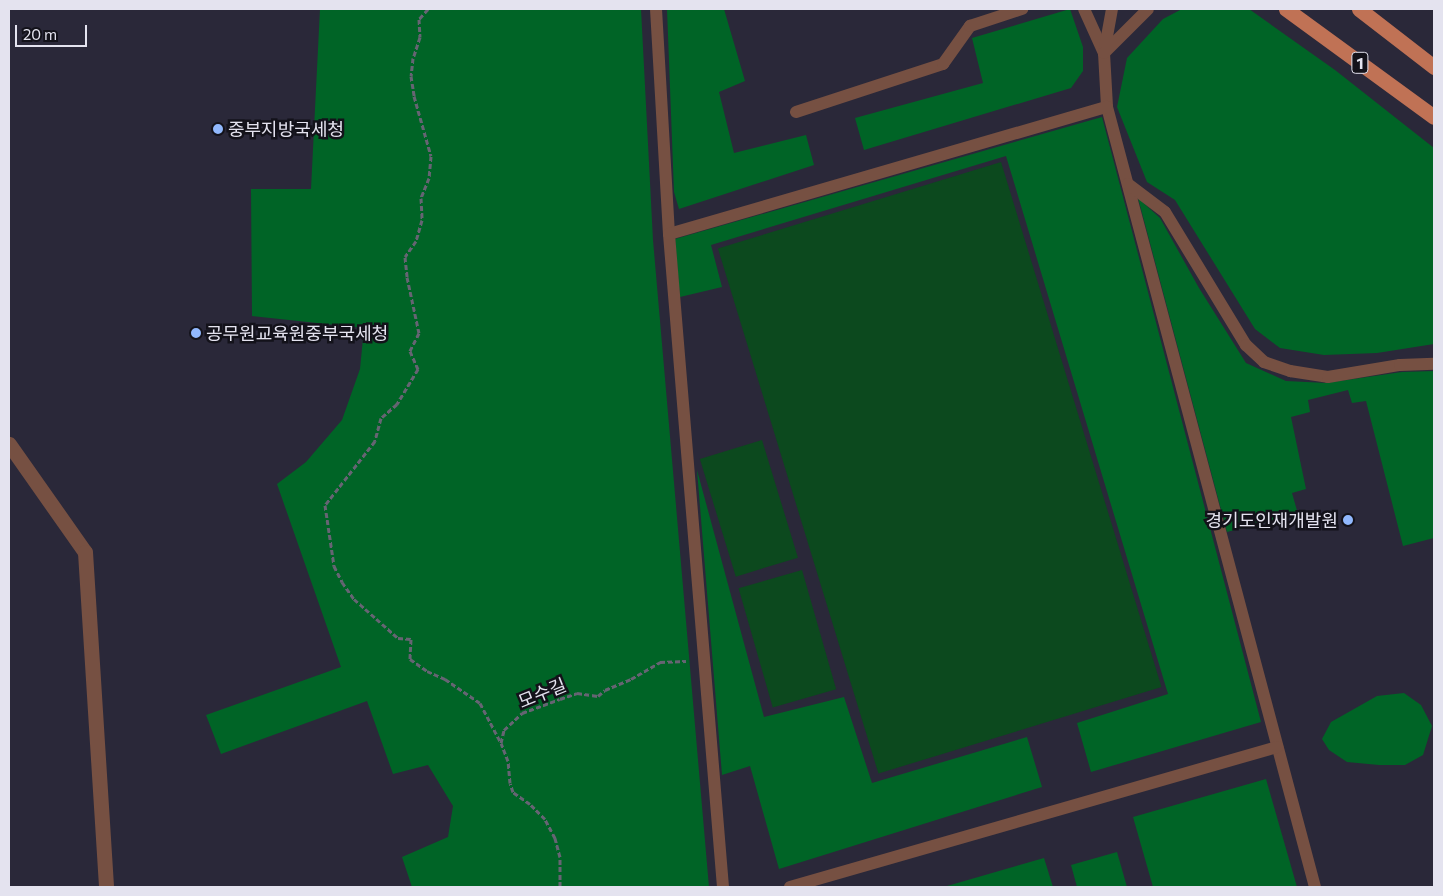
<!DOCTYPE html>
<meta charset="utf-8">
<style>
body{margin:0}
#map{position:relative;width:1443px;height:896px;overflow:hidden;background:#2a2839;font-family:Commissioner,"Noto Sans KR",sans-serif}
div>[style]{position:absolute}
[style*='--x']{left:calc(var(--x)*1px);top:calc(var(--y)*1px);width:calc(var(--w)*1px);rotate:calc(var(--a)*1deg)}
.green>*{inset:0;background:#0c491e;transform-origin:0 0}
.forest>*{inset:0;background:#006426}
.path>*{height:3px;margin-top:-1.5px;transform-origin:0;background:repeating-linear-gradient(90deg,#666473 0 5px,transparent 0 7.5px)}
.lane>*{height:12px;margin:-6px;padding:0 6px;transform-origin:6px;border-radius:6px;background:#765042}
.street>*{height:15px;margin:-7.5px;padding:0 7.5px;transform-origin:7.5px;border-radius:7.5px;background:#765042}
.primary>*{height:15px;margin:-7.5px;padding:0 7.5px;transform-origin:7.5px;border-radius:7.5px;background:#c07255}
.dots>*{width:14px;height:14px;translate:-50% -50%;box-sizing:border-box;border:2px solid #13121a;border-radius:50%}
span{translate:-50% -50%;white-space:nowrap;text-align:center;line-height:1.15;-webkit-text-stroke:5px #13121a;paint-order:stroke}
.shield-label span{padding:1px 4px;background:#13121a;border:1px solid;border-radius:4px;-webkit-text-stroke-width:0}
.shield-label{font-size:16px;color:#e4e3ef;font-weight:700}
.poi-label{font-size:18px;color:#e4e3ef}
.left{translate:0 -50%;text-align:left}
.right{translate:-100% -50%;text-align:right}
.street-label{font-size:18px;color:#e4e3ef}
.frame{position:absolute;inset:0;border:10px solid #e4e3ef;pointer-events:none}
.scale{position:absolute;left:15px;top:25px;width:72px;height:22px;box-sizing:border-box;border:2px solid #e4e3ef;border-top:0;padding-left:6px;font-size:15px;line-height:18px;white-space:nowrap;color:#e4e3ef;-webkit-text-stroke:4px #13121a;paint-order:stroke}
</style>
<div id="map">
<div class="green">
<i style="left:1001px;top:162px;width:549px;height:296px;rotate:73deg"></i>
<i style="left:762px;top:440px;width:123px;height:65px;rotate:73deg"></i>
<i style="left:802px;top:570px;width:124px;height:66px;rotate:74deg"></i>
</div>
<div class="forest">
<i style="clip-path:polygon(320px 9px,641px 9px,653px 240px,709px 887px,412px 887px,402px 857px,448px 837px,453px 806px,428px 765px,393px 774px,367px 701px,221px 754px,206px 715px,341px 667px,277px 484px,306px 462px,342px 420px,360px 369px,364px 328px,252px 316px,251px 189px,311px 189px)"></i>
<i style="clip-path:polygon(667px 9px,724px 9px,745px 81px,719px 92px,734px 153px,806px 135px,814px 165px,679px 209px,674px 192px)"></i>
<i style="clip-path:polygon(1070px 9px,1083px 47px,1083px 71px,1071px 88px,864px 150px,855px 118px,983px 83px,972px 38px)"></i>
<i style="clip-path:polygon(1182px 9px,1249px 9px,1335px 70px,1434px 148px,1434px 344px,1377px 353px,1324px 355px,1280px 348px,1255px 329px,1175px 200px,1147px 182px,1117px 107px,1127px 58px,1163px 19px)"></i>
<i style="clip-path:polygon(1102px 117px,1261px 722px,1091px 772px,1077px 723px,1168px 694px,1006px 156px,711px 245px,722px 287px,680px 297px,675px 239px)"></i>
<i style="clip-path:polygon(1138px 198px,1160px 218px,1199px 288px,1246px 363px,1286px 381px,1326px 383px,1402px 372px,1434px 371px,1434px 538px,1403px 546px,1366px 401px,1352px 403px,1348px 390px,1308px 400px,1310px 412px,1291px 417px,1306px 489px,1292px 493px,1298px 514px,1227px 532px)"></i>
<i style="clip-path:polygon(697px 470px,764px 717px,844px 697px,872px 783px,1027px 737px,1042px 787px,779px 869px,750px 766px,722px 775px)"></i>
<i style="clip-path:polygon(1404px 693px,1421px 705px,1432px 726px,1423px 755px,1405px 765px,1379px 765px,1347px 762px,1329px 750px,1322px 739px,1331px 722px,1377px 696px)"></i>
<i style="clip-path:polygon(1266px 779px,1297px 887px,1153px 887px,1133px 817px)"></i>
<i style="clip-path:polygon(1117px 852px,1127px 887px,1077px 887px,1071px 865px)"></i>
<i style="clip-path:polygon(1044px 858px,1053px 887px,944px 887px,947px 886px)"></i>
</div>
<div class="path">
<i style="--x:428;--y:9;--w:13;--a:132"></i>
<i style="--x:419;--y:19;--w:18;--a:87"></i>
<i style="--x:420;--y:37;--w:22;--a:108"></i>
<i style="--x:413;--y:58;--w:18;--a:96"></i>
<i style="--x:411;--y:76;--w:20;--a:81"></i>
<i style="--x:414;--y:96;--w:62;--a:74.2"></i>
<i style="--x:431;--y:156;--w:22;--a:95"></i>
<i style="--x:429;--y:178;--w:22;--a:112"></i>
<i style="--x:421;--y:198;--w:22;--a:87"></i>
<i style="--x:422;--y:220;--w:22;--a:106"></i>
<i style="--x:416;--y:241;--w:19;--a:125"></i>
<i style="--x:405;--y:257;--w:20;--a:84"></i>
<i style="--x:407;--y:277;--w:57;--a:77.9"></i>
<i style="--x:419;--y:333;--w:20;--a:117"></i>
<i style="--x:410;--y:351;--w:20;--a:66"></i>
<i style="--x:418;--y:369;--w:41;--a:121"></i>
<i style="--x:397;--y:404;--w:21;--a:139"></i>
<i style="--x:381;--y:418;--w:24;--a:105"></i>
<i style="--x:375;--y:441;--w:81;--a:128"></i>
<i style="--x:325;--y:505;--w:62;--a:81.6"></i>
<i style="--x:334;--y:566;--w:18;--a:63"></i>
<i style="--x:342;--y:582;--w:21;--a:55"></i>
<i style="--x:354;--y:599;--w:59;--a:41.6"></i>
<i style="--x:398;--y:638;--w:13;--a:4"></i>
<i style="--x:411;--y:639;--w:20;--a:93"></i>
<i style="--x:410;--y:659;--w:21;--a:35"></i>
<i style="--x:427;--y:671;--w:20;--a:24"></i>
<i style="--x:445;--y:679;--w:42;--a:34.4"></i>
<i style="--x:480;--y:703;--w:45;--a:62.3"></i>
<i style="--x:560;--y:887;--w:30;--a:-90"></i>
<i style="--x:560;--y:857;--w:20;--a:-105"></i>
<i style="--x:555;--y:838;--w:21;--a:-118"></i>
<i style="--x:545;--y:819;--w:21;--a:-135"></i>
<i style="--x:530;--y:804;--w:21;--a:-145"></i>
<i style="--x:513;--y:792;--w:9;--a:-108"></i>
<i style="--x:510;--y:783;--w:22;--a:-95"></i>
<i style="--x:508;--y:761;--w:19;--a:-111"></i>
<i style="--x:501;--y:743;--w:13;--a:-77"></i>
<i style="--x:504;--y:730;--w:25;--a:-43"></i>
<i style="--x:522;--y:713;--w:40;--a:-20.2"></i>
<i style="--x:560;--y:699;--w:18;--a:-19"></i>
<i style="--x:577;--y:693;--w:21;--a:8"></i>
<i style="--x:598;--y:696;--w:9;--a:-41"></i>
<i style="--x:605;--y:690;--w:28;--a:-23"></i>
<i style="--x:631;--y:679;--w:34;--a:-30"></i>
<i style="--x:660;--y:662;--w:26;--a:-2"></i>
</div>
<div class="lane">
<i style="--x:656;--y:9;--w:225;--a:86.7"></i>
<i style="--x:1084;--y:9;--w:48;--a:65.6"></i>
<i style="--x:1112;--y:9;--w:45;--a:100.3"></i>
<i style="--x:1104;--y:53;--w:54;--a:86.8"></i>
<i style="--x:1107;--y:107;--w:807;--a:75.07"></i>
<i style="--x:1104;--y:53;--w:62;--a:-45"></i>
<i style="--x:796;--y:112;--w:155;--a:-18.1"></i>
<i style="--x:943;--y:64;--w:47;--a:-54.6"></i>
<i style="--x:970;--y:26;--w:55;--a:-18.1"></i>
<i style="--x:1128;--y:184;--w:46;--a:37.1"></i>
<i style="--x:1165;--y:212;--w:156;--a:58.7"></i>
<i style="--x:1246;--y:345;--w:25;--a:43"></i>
<i style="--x:1264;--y:362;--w:28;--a:19"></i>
<i style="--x:1290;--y:371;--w:38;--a:9"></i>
<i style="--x:1328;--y:377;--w:73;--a:-9.5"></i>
<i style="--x:1400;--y:365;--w:34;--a:-2"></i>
<i style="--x:723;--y:887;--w:655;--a:-94.73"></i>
<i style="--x:669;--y:234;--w:456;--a:-16.2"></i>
<i style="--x:790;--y:887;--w:507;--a:-16.04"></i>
</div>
<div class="street">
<i style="--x:9;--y:444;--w:132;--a:54.9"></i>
<i style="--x:85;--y:552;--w:336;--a:86.4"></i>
</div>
<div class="primary">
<i style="--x:1286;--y:9;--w:183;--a:36.1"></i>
<i style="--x:1359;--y:9;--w:95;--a:37.7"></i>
</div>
<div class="dots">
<i style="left:218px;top:129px;background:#91b8fd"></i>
<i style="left:196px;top:333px;background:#91b8fd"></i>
<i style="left:1348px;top:520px;background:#91b8fd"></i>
</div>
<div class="shield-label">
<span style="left:1360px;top:63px">1</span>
</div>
<div class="poi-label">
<span class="left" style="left:228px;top:129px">중부지방국세청</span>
<span class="left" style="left:206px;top:333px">공무원교육원중부국세청</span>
<span class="right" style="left:1338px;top:520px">경기도인재개발원</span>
</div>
<div class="street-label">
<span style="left:542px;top:693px;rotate:-22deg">모수길</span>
</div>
<div class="frame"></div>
<div class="scale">20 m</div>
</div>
